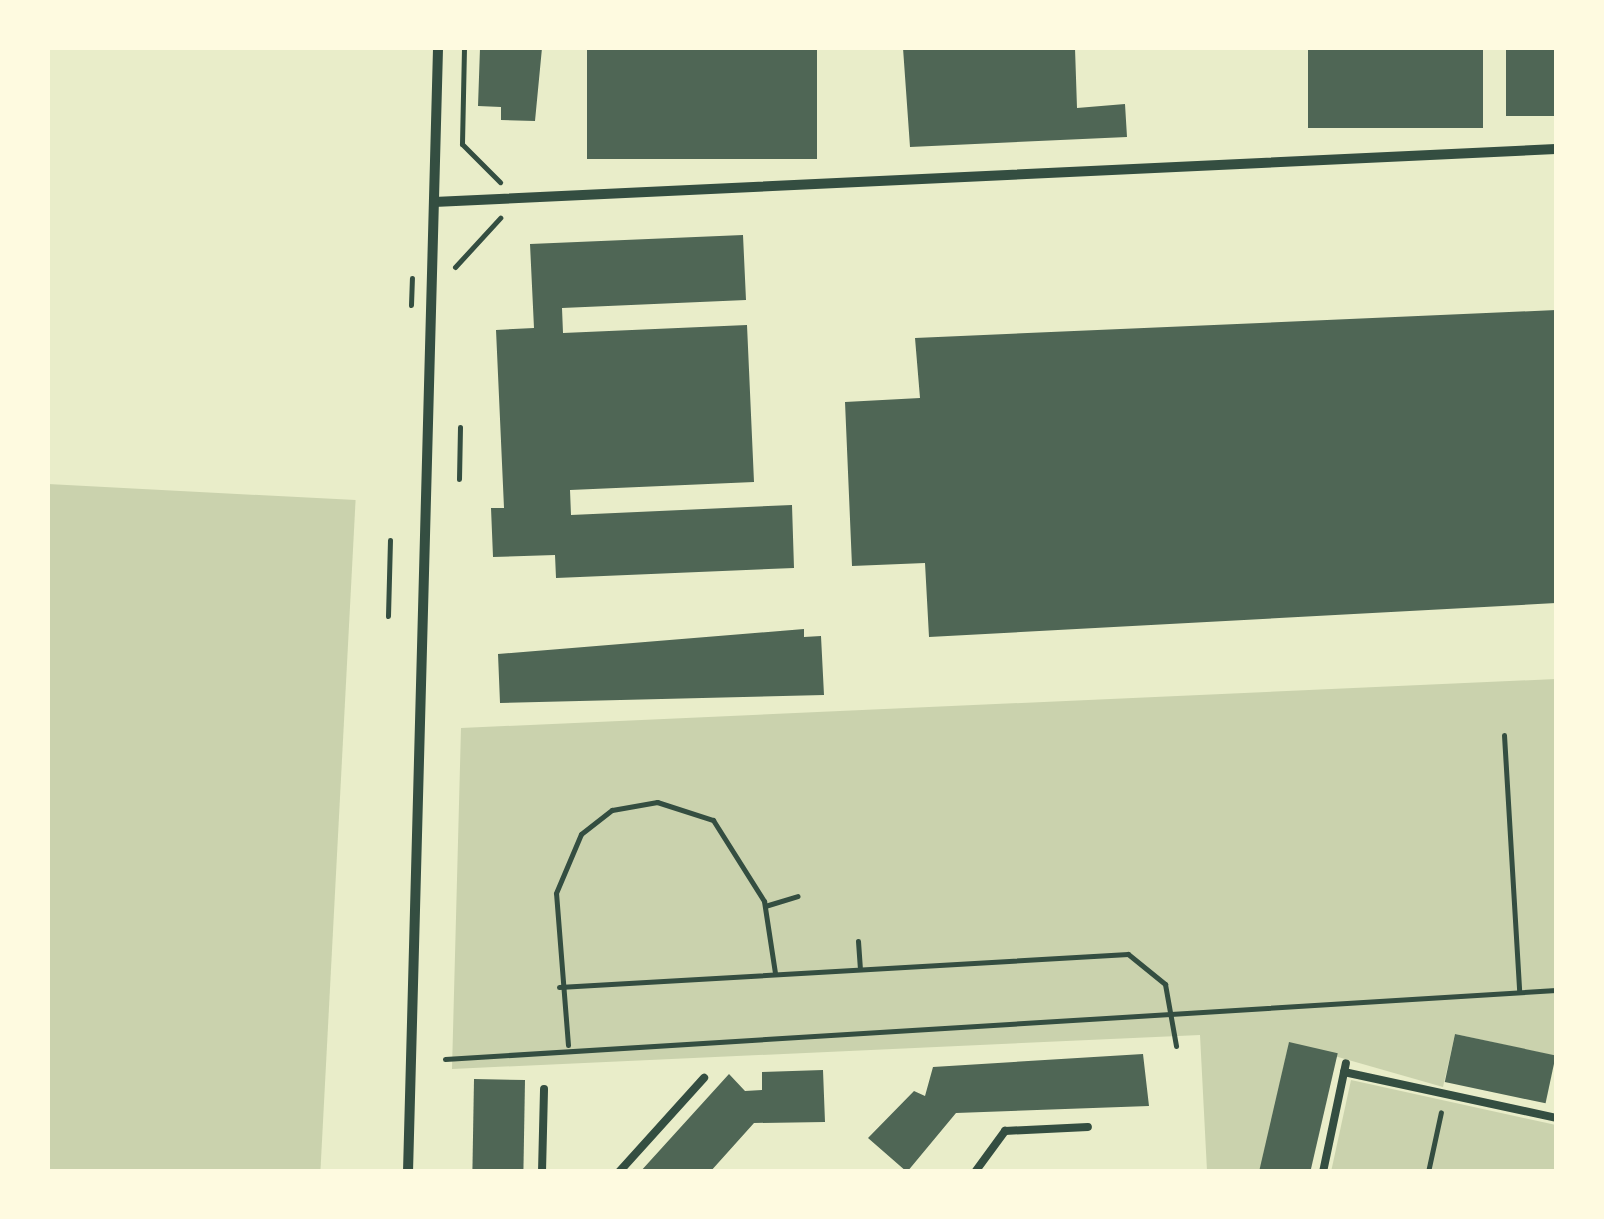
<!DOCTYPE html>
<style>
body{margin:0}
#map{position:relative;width:1604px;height:1219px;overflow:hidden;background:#e9edc9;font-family:"Titillium Web",sans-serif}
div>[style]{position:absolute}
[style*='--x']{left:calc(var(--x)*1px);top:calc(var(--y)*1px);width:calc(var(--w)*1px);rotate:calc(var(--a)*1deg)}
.green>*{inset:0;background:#cad2ad;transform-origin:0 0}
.building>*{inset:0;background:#4f6655;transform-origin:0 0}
.path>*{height:5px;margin:-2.5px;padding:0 2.5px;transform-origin:2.5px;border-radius:2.5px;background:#344e41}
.service>*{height:8px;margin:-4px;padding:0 4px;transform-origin:4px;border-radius:4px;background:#344e41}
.minor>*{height:10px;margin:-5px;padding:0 5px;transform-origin:5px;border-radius:5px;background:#344e41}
span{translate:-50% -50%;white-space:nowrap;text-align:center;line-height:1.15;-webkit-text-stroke:8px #fefae0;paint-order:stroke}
.frame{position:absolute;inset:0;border:50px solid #fefae0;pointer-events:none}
</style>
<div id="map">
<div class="green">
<i style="left:48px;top:484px;width:308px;height:687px;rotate:3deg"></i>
<i style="clip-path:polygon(1556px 679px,1556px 1056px,1455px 1034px,1443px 1087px,1289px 1043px,1261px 1171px,1207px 1171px,1200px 1035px,452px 1069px,461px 728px)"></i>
<i style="clip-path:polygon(1351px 1080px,1556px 1125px,1556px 1171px,1331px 1172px)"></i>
</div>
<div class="building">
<i style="clip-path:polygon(480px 48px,542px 48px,535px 121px,501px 120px,501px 107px,478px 106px)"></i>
<i style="left:587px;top:48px;width:230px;height:111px"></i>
<i style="clip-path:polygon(903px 48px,1075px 48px,1077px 108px,1125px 104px,1127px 137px,910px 147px)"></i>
<i style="left:1308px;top:48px;width:175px;height:80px"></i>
<i style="left:1506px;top:48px;width:50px;height:68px"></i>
<i style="clip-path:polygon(743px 235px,746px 300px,562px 308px,563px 333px,747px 325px,754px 482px,570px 490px,571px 515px,792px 505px,794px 568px,556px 578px,555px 555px,493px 557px,491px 508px,504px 508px,496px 330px,534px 328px,530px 244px)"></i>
<i style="clip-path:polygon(1556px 310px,1556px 603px,929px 637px,925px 563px,852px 566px,845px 402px,920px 398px,915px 338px)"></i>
<i style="clip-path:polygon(804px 629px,804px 637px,821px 636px,824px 695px,500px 703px,498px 654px)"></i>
<i style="left:1455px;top:1034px;width:103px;height:49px;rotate:12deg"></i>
<i style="left:1289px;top:1042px;width:50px;height:133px;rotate:13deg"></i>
<i style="clip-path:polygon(1143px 1054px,1149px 1106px,956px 1113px,907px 1172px,868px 1138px,914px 1091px,925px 1096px,933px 1067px)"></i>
<i style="clip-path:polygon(823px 1070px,825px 1122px,754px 1123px,710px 1172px,640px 1172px,729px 1074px,745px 1091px,762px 1090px,762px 1072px)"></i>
<i style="left:525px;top:1080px;width:92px;height:51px;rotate:91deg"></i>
</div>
<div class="path">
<i style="--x:464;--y:48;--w:96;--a:91.2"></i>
<i style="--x:462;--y:144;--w:54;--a:45"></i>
<i style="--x:455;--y:267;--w:67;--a:-47.4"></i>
<i style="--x:411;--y:305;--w:27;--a:-88"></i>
<i style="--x:459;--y:479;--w:52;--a:-88.9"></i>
<i style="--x:388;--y:616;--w:76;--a:-88.5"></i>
<i style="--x:1504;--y:735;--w:256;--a:86.6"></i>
<i style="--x:765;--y:906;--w:34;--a:-17"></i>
<i style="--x:858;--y:941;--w:26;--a:86"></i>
<i style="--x:559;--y:987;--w:570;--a:-3.32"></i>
<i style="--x:1128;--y:954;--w:48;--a:39"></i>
<i style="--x:1165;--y:984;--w:63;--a:79.9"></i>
<i style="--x:568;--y:1045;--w:152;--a:-94.5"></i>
<i style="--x:556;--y:893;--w:64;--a:-67"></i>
<i style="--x:581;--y:834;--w:39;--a:-38"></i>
<i style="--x:612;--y:810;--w:46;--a:-10.1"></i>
<i style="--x:657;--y:802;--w:59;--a:17.8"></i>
<i style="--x:713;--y:820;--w:96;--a:57.8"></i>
<i style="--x:764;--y:901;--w:73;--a:81.3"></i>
<i style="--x:445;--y:1059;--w:1113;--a:-3.55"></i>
<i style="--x:1428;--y:1172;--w:61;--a:-77.8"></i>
</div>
<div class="service">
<i style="--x:1344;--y:1072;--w:217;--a:12.2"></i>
<i style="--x:542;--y:1172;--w:83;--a:-88.6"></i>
<i style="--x:619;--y:1172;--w:127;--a:-47.9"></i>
<i style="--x:975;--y:1172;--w:51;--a:-53.8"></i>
<i style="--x:1005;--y:1131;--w:83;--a:-2.8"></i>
<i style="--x:1323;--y:1172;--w:111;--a:-78.1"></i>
</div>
<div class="minor">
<i style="--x:434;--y:202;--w:1123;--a:-2.7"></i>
<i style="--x:408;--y:1172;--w:1124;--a:-88.47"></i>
</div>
<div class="frame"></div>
</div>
